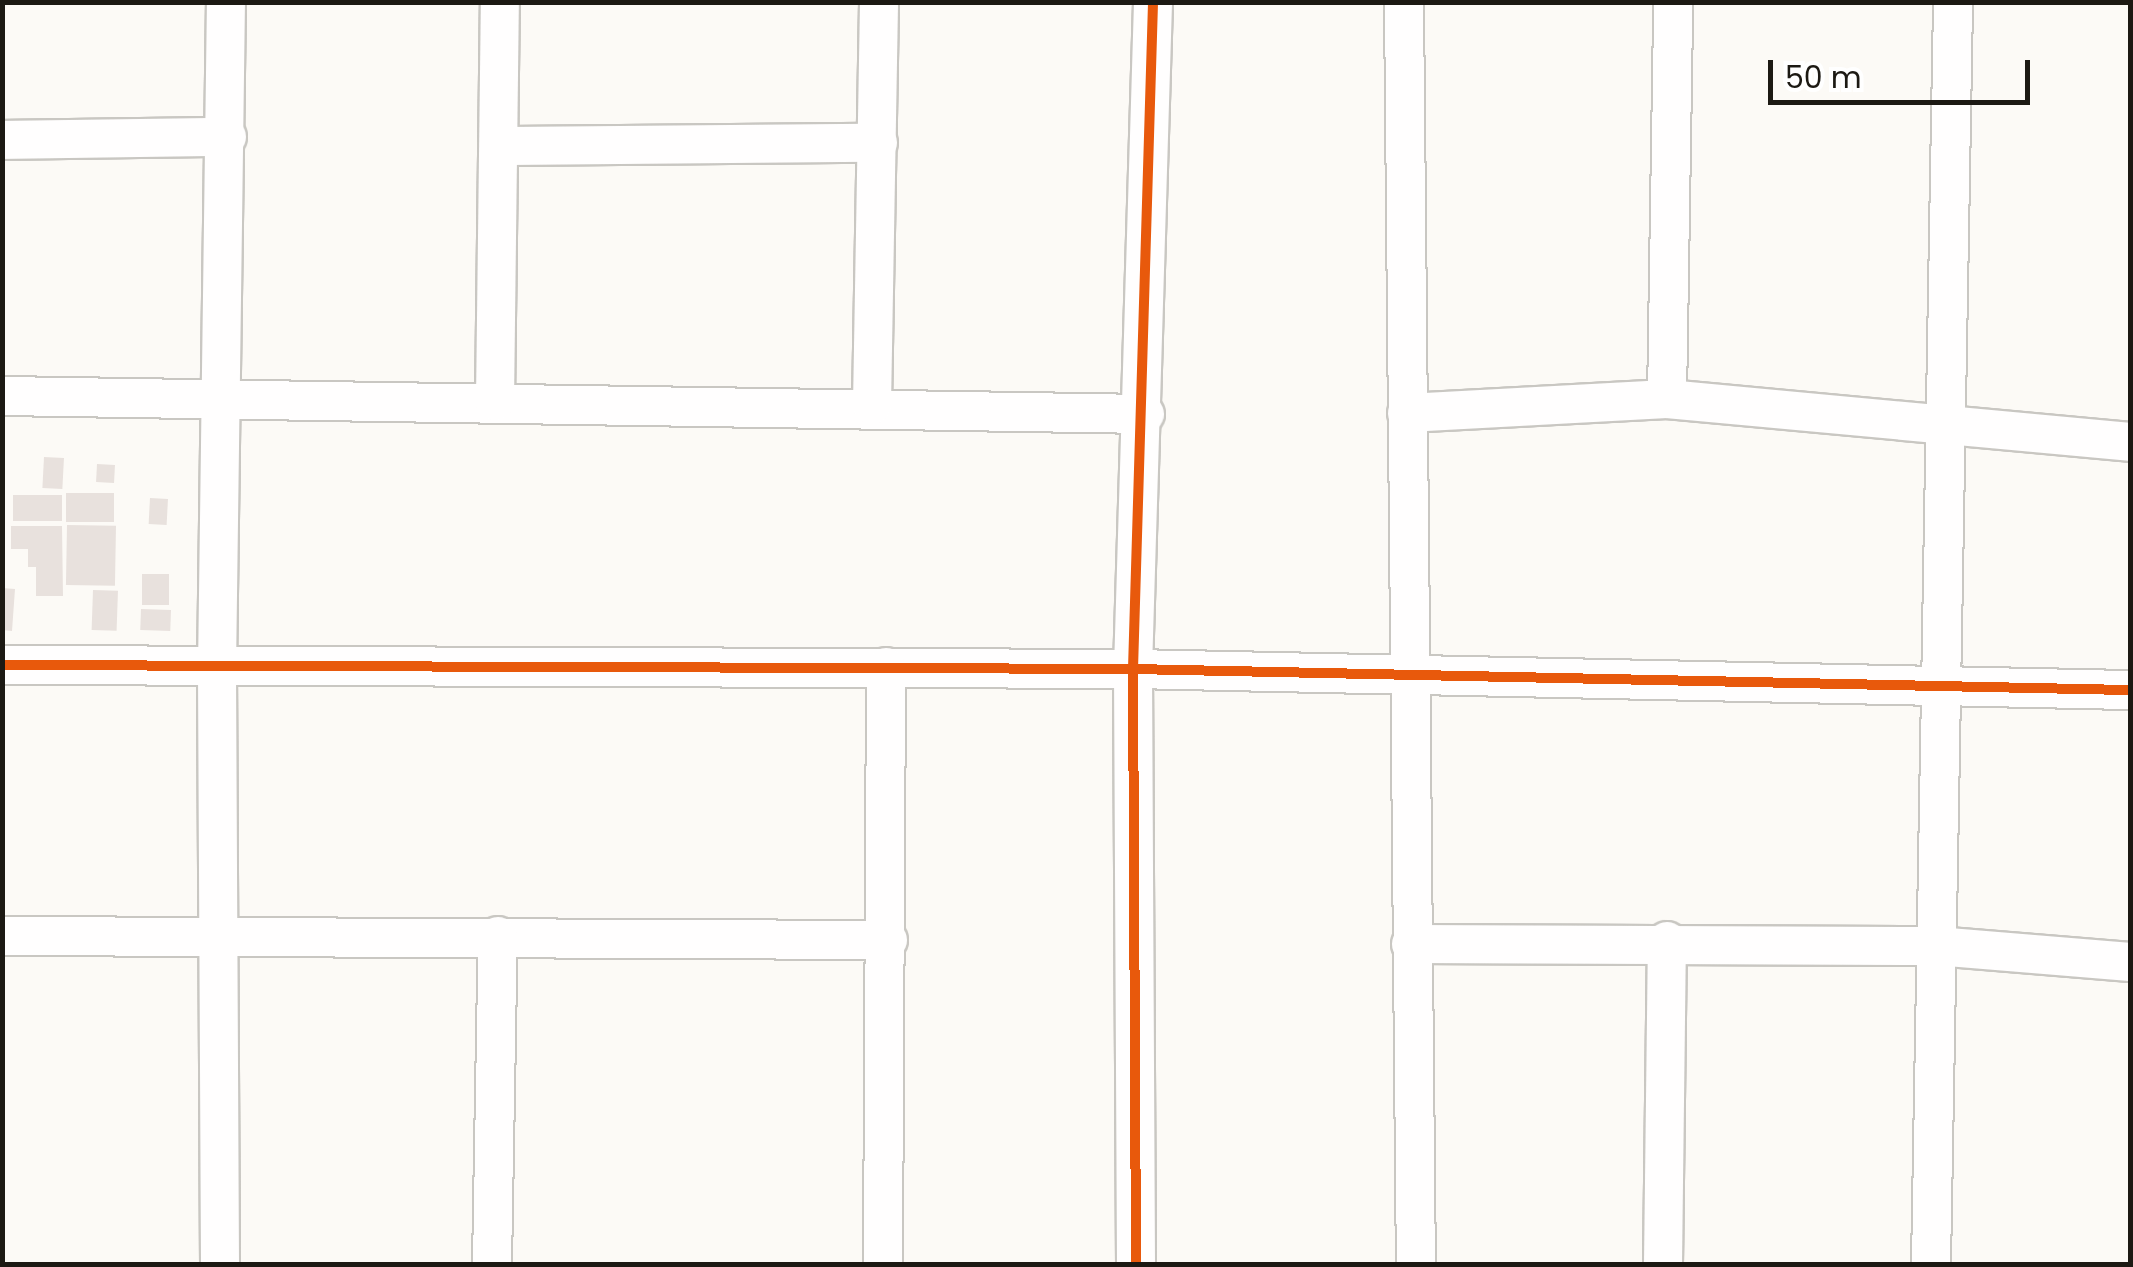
<!DOCTYPE html>
<style>
body{margin:0}
#map{position:relative;width:2133px;height:1267px;overflow:hidden;background:#fcfaf6;font-family:Poppins,sans-serif}
div>[style]{position:absolute}
[style*='--x']{left:calc(var(--x)*1px);top:calc(var(--y)*1px);width:calc(var(--w)*1px);rotate:calc(var(--a)*1deg)}
.building>*{inset:0;background:#e8e1dd;transform-origin:0 0}
.roads{filter:drop-shadow(2px 0 #c9c7c2) drop-shadow(-2px 0 #c9c7c2) drop-shadow(0 2px #c9c7c2) drop-shadow(0 -2px #c9c7c2)}
.minor>*{height:38px;margin:-19px;padding:0 19px;transform-origin:19px;border-radius:19px;background:#fffefe}
.cycleway>*{height:10px;margin:-5px;padding:0 5px;transform-origin:5px;border-radius:5px;background:#e8590c}
span{translate:-50% -50%;white-space:nowrap;text-align:center;line-height:1.15;-webkit-text-stroke:8px #fff;paint-order:stroke}
.frame{position:absolute;inset:0;border:5px solid #1c1913;pointer-events:none}
.scale{position:absolute;left:1768px;top:60px;width:262px;height:45px;box-sizing:border-box;border:5px solid #1c1913;border-top:0;padding-left:12px;font-size:30px;line-height:35px;white-space:nowrap;color:#1c1913;-webkit-text-stroke:8px #fff;paint-order:stroke}
</style>
<div id="map">
<div class="building">
<i style="left:44px;top:457px;width:20px;height:31px;rotate:3deg"></i>
<i style="left:97px;top:464px;width:18px;height:18px;rotate:3deg"></i>
<i style="left:66px;top:493px;width:48px;height:29px"></i>
<i style="left:13px;top:495px;width:49px;height:26px"></i>
<i style="left:150px;top:498px;width:18px;height:26px;rotate:3deg"></i>
<i style="left:67px;top:525px;width:49px;height:60px;rotate:1deg"></i>
<i style="clip-path:polygon(11px 526px,62px 526px,63px 596px,36px 596px,36px 567px,28px 567px,28px 549px,11px 549px)"></i>
<i style="left:142px;top:574px;width:27px;height:31px"></i>
<i style="clip-path:polygon(2px 588px,15px 589px,12px 631px,2px 630px)"></i>
<i style="left:93px;top:590px;width:25px;height:40px;rotate:2deg"></i>
<i style="left:141px;top:609px;width:30px;height:21px;rotate:2deg"></i>
</div>
<div class="roads">
<div class="minor">
<i style="--x:1404;--y:2;--w:1262;--a:89.46"></i>
<i style="--x:2;--y:140;--w:225;--a:-0.8"></i>
<i style="--x:500;--y:146;--w:378;--a:-0.5"></i>
<i style="--x:2;--y:396;--w:1143;--a:0.9"></i>
<i style="--x:1667;--y:399;--w:397;--a:-89.1"></i>
<i style="--x:495;--y:401;--w:399;--a:-89.3"></i>
<i style="--x:872;--y:405;--w:403;--a:-89"></i>
<i style="--x:1407;--y:413;--w:260;--a:-3.1"></i>
<i style="--x:1667;--y:399;--w:465;--a:5.3"></i>
<i style="--x:2;--y:665;--w:1131;--a:0.2"></i>
<i style="--x:1133;--y:669;--w:997;--a:1.21"></i>
<i style="--x:2;--y:936;--w:886;--a:0.26"></i>
<i style="--x:1411;--y:944;--w:525;--a:0.22"></i>
<i style="--x:1936;--y:946;--w:195;--a:4.7"></i>
<i style="--x:220;--y:1264;--w:595;--a:-90.29"></i>
<i style="--x:217;--y:669;--w:667;--a:-89.23"></i>
<i style="--x:492;--y:1264;--w:328;--a:-89"></i>
<i style="--x:883;--y:1264;--w:597;--a:-89.71"></i>
<i style="--x:1136;--y:1264;--w:595;--a:-90.29"></i>
<i style="--x:1133;--y:669;--w:667;--a:-88.28"></i>
<i style="--x:1663;--y:1264;--w:323;--a:-89.3"></i>
<i style="--x:1931;--y:1264;--w:1262;--a:-89"></i>
</div>
</div>
<div class="cycleway">
<i style="--x:2;--y:665;--w:1131;--a:0.2"></i>
<i style="--x:1133;--y:669;--w:997;--a:1.21"></i>
<i style="--x:1136;--y:1264;--w:595;--a:-90.29"></i>
<i style="--x:1133;--y:669;--w:667;--a:-88.28"></i>
</div>
<div class="frame"></div>
<div class="scale">50 m</div>
</div>
